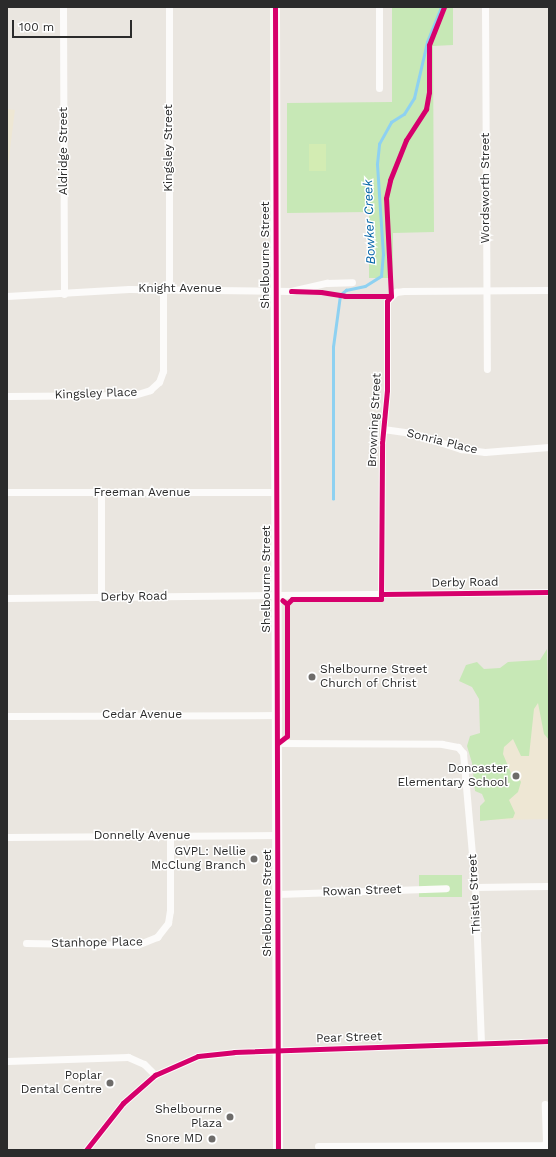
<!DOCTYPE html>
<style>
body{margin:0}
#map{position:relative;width:556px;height:1157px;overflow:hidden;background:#eae6e0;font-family:"Work Sans",sans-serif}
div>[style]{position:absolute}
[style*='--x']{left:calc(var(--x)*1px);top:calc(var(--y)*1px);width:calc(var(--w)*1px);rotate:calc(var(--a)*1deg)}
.education>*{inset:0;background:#eee7d4;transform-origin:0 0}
.green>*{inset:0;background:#c7e8b6;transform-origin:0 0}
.pitch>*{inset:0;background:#d3ecb3;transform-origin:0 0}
.stream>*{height:2.5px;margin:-1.25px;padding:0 1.25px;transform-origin:1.25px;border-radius:1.25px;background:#8ed1f1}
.street>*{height:7px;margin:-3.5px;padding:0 3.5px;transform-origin:3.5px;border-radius:3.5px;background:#fcfbfa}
.secondary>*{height:10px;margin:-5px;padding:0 5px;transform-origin:5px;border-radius:5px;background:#fcfbfa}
.cycleway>*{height:5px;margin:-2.5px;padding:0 2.5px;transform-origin:2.5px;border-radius:2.5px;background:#d6006c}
.dots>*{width:11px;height:11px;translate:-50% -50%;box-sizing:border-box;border:2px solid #fff;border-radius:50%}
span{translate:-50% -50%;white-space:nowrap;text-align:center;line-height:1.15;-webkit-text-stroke:3px #fff;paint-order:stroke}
.street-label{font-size:12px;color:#2b2b2b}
.poi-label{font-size:12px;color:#2b2b2b}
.left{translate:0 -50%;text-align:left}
.right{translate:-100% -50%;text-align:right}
.water-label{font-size:13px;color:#0364a7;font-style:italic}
.frame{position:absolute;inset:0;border:8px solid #2b2b2b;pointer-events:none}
.scale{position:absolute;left:12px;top:20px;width:120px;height:18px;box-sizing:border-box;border:2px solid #2b2b2b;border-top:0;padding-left:5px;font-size:12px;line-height:14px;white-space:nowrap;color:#2b2b2b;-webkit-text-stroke:3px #fff;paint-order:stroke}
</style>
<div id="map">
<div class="education">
<i style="left:7px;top:109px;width:8px;height:106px;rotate:7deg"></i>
<i style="clip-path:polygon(549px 669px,549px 819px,485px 820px,481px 733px)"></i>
</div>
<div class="green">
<i style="clip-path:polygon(392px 7px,453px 7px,453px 45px,433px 46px,434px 232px,393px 233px,393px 278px,369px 278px,369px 212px,287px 213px,287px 103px,392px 102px)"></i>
<i style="clip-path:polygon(547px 649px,549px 740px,544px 734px,538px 703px,534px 709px,529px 756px,521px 756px,513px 739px,504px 747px,503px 754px,511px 773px,517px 775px,521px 782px,518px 792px,509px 800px,515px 813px,513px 818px,480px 821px,480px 806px,485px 801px,482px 794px,475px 791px,472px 763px,467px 746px,470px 736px,480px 733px,479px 699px,472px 687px,459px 681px,466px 665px,477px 662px,484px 669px,500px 668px,508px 662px,540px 660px)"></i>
<i style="left:419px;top:875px;width:43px;height:22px"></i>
</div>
<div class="pitch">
<i style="left:309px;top:144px;width:17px;height:27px"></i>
</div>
<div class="stream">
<i style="--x:333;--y:499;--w:152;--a:-90"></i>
<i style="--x:333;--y:347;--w:52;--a:-82.3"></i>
<i style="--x:340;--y:295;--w:8;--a:-40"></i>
<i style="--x:346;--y:290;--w:19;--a:-12"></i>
<i style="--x:365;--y:286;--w:19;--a:-32"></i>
<i style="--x:381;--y:276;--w:21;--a:-85"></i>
<i style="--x:383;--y:255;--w:91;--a:-93.8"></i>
<i style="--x:377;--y:164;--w:20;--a:-84"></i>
<i style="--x:379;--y:144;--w:25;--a:-61"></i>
<i style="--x:391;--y:122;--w:15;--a:-32"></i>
<i style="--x:404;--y:114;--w:19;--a:-58"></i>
<i style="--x:414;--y:98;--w:57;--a:-76.9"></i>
<i style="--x:427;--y:42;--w:38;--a:-68"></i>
</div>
<div class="street">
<i style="--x:63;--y:7;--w:287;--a:89.8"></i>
<i style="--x:169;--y:7;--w:281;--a:90"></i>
<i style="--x:485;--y:7;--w:362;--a:89.7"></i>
<i style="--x:379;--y:88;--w:81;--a:-90"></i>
<i style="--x:7;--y:296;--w:122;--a:-3.3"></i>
<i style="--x:129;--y:289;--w:162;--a:0.7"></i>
<i style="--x:291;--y:291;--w:37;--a:-13"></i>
<i style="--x:327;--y:283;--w:25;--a:-2"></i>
<i style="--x:7;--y:396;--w:127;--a:-0.5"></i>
<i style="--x:134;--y:395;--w:17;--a:-17"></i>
<i style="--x:150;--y:390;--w:12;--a:-42"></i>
<i style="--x:159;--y:382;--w:12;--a:-70"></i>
<i style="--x:163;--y:371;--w:83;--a:-90"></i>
<i style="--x:383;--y:429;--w:29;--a:8"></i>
<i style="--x:412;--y:433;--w:52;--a:18.1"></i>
<i style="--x:461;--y:449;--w:24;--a:7"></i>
<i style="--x:485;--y:452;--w:64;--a:-4.5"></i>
<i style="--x:7;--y:492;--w:270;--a:0"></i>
<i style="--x:381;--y:594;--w:151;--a:-89.6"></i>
<i style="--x:382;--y:443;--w:53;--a:-84.6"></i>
<i style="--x:387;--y:390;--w:89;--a:-90"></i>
<i style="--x:387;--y:301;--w:13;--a:-45"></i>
<i style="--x:396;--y:292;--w:8;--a:-7"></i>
<i style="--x:404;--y:291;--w:145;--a:-0.4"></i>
<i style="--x:7;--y:598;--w:542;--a:-0.63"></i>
<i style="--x:101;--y:598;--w:104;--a:-90"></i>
<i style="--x:7;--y:716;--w:271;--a:-0.2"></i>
<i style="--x:278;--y:743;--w:164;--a:0.3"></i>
<i style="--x:442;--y:744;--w:16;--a:11"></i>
<i style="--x:458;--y:747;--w:8;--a:50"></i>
<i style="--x:463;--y:753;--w:135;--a:84.9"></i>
<i style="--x:475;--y:887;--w:156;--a:87.8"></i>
<i style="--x:7;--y:837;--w:271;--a:-0.4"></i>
<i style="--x:475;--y:887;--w:74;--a:-0.8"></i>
<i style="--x:278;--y:894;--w:168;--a:-2"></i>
<i style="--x:26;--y:943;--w:111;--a:1"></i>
<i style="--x:137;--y:945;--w:22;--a:-22"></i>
<i style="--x:157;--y:937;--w:18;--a:-52"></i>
<i style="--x:168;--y:923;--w:12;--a:-81"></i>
<i style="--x:170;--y:911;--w:75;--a:-90"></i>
<i style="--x:7;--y:1061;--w:121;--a:-1.9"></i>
<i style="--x:128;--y:1057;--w:17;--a:24"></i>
<i style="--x:144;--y:1064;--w:16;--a:45"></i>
<i style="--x:318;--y:1146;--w:231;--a:-0.2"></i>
<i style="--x:543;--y:1149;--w:9;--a:-69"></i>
<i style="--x:546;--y:1141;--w:37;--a:-92"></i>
<i style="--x:86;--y:1150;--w:60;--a:-51.8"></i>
<i style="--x:123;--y:1103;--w:43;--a:-41.2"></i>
<i style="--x:155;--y:1075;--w:47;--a:-23.8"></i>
<i style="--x:198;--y:1056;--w:36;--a:-6"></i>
<i style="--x:234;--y:1052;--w:315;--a:-2"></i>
</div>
<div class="secondary">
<i style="--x:275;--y:7;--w:1143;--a:89.85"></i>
</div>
<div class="cycleway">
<i style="--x:275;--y:7;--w:1143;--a:89.85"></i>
<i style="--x:291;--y:291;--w:30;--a:2"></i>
<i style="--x:321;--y:292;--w:24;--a:9"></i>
<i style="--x:345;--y:296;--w:46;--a:0"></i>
<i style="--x:391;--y:296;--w:98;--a:-92.9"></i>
<i style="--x:386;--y:198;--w:18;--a:-77"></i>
<i style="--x:390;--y:180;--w:43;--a:-68.2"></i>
<i style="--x:406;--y:140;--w:37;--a:-57"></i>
<i style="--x:426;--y:109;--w:17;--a:-80"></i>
<i style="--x:429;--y:92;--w:47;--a:-90"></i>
<i style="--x:429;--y:45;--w:41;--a:-68.5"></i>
<i style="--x:381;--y:594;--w:168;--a:-0.7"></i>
<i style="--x:287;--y:604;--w:7;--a:-45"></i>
<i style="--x:292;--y:599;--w:89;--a:0"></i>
<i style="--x:381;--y:599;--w:156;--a:-89.6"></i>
<i style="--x:382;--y:443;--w:53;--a:-84.6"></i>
<i style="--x:387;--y:390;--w:89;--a:-90"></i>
<i style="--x:387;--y:301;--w:6;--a:-51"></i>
<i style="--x:278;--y:743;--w:11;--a:-38"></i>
<i style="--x:287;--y:736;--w:132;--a:-90"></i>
<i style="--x:287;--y:604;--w:6;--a:-141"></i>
<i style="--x:86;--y:1150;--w:60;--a:-51.8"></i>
<i style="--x:123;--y:1103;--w:43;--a:-41.2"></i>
<i style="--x:155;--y:1075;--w:47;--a:-23.8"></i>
<i style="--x:198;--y:1056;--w:36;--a:-6"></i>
<i style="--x:234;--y:1052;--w:315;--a:-2"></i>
</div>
<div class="dots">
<i style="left:312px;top:677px;background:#6e6c6a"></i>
<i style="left:516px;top:776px;background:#6e6c6a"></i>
<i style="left:254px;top:859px;background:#6e6c6a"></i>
<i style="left:110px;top:1083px;background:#6e6c6a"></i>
<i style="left:230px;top:1117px;background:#6e6c6a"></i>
<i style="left:212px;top:1139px;background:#6e6c6a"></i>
</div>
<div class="street-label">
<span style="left:169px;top:148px;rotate:-90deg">Kingsley Street</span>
<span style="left:64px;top:151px;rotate:-90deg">Aldridge Street</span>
<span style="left:486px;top:188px;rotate:-90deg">Wordsworth Street</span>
<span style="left:266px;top:255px;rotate:-90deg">Shelbourne Street</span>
<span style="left:180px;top:289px">Knight Avenue</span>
<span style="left:96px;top:394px;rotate:-2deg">Kingsley Place</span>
<span style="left:375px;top:420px;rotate:-87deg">Browning Street</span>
<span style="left:442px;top:442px;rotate:14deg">Sonria Place</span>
<span style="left:142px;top:493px">Freeman Avenue</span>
<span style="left:267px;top:579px;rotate:-90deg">Shelbourne Street</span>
<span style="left:465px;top:583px;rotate:-1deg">Derby Road</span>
<span style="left:134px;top:597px;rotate:-1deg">Derby Road</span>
<span style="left:142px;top:715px">Cedar Avenue</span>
<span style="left:142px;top:836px">Donnelly Avenue</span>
<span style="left:362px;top:891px;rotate:-2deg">Rowan Street</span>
<span style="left:475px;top:894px;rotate:-93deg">Thistle Street</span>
<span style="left:268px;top:903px;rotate:-90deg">Shelbourne Street</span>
<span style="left:97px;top:943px;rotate:-1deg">Stanhope Place</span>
<span style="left:349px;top:1038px;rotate:-2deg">Pear Street</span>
</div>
<div class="poi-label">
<span class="left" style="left:320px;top:677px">Shelbourne Street<br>Church of Christ</span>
<span class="right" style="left:508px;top:776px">Doncaster<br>Elementary School</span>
<span class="right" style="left:246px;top:859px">GVPL: Nellie<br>McClung Branch</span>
<span class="right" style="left:102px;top:1083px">Poplar<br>Dental Centre</span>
<span class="right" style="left:222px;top:1117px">Shelbourne<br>Plaza</span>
<span class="right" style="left:203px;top:1139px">Snore MD</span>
</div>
<div class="water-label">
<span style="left:370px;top:222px;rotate:-92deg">Bowker Creek</span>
</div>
<div class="frame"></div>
<div class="scale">100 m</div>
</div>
